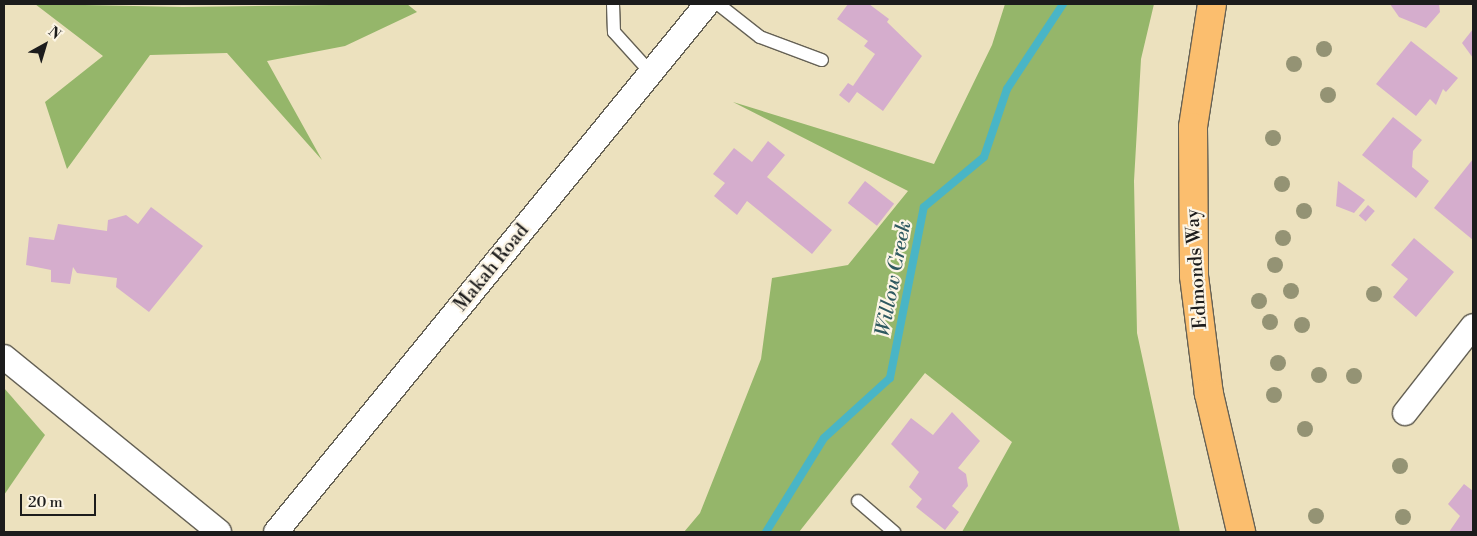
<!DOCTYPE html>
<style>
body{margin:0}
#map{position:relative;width:1477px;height:536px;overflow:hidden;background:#ece1be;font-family:"Libre Bodoni",serif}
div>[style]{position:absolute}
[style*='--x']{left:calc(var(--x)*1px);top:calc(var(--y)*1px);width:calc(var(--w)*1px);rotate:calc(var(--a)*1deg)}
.forest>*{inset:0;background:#95b66a}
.stream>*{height:8px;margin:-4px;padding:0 4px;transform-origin:4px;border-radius:4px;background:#49b5c6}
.building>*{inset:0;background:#d5adcd;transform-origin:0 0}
.roads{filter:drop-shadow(1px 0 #656155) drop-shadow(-1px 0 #656155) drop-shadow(0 1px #656155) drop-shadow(0 -1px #656155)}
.lane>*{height:12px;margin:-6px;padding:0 6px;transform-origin:6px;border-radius:6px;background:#fff}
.street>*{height:24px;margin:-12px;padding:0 12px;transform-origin:12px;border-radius:12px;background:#fff}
.primary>*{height:28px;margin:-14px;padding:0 14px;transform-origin:14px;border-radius:14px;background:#fbbe6e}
.trees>*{width:16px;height:16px;margin:-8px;border-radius:50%;background:#949374}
span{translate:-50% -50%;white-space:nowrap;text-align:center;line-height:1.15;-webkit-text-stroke:4.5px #fcf5e5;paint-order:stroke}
.street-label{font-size:19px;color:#1c1c1c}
.water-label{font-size:20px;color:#2e5960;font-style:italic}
.frame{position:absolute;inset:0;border:5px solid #1c1c1c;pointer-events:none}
.north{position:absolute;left:20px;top:20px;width:50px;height:50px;-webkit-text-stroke:4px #fcf5e5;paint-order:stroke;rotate:39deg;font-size:14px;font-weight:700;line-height:20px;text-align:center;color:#1c1c1c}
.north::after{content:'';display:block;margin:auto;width:18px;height:22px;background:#1c1c1c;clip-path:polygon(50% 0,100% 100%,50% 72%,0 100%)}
.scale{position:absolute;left:20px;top:494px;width:76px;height:22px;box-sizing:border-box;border:2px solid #1c1c1c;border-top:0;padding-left:6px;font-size:15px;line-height:18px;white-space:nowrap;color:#1c1c1c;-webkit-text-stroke:4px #fcf5e5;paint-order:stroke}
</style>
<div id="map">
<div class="forest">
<i style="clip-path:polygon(35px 4px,183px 7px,407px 4px,417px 12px,345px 46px,267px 61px,322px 160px,227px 53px,150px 55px,67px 169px,45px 102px,103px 56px)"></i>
<i style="clip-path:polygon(1005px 4px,1154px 4px,1141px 59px,1134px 181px,1137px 333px,1180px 532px,962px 532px,1012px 442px,925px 373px,799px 532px,684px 532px,700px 513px,761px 359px,772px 278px,848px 265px,908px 191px,733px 102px,934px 164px,992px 45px)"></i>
<i style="clip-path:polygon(4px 388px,45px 435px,4px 495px)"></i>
</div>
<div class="stream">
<i style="--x:766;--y:532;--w:110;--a:-58.3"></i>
<i style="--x:824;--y:438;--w:89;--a:-42.3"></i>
<i style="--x:890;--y:378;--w:174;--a:-78.8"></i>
<i style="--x:924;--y:207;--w:78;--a:-39.8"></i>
<i style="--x:984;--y:157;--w:72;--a:-71.3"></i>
<i style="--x:1007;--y:89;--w:102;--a:-56.6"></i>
</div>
<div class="building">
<i style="clip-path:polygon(848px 4px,869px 4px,889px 19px,887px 22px,922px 56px,883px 111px,857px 92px,849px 103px,839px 95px,848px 83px,853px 86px,875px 54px,864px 46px,868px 41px,837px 19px)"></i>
<i style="clip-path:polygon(1390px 4px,1439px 4px,1440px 12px,1426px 28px,1399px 17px)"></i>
<i style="clip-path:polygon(1473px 29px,1473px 58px,1462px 43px)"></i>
<i style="clip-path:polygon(1411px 41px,1458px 78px,1446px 92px,1443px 89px,1436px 105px,1430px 99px,1416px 116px,1376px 84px)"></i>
<i style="clip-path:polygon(1393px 117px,1422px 140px,1413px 151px,1412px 167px,1429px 181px,1416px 198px,1362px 155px)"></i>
<i style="clip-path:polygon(768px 141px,785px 155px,767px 177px,832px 230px,812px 254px,747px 201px,737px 215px,714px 196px,725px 183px,713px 174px,734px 148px,752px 162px)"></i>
<i style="clip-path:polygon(1473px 159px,1473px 240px,1434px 208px)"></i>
<i style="left:865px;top:181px;width:37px;height:28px;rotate:38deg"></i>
<i style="clip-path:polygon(1338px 181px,1365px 200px,1354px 213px,1336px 206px)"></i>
<i style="left:1368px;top:205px;width:9px;height:14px;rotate:41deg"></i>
<i style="clip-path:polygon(151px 207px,203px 246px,149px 312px,116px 287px,117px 278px,77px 273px,73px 267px,70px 284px,51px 282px,51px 270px,26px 265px,29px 237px,54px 240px,58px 224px,107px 231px,108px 220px,126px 215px,138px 224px)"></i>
<i style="clip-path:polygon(1414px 238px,1454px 272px,1416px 317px,1393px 297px,1408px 279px,1391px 265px)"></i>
<i style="clip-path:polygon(952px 412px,980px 441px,958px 468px,966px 474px,968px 486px,952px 506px,959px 512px,945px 530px,916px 507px,922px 499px,909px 487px,919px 472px,891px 444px,911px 418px,933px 435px)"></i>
<i style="clip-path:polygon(1464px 484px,1473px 491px,1473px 532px,1449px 532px,1460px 516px,1448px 504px)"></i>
</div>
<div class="roads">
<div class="lane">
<i style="--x:613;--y:4;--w:28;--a:88"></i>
<i style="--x:614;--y:32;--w:55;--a:47.9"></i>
<i style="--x:718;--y:4;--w:53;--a:38.2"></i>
<i style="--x:760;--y:37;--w:66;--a:20.4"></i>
<i style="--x:858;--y:501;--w:48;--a:40.7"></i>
</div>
<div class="street">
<i style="--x:4;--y:357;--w:277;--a:39.1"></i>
<i style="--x:1405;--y:413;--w:110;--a:-52"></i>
<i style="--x:276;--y:532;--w:682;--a:-50.78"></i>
</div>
<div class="primary">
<i style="--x:1212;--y:4;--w:124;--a:98.8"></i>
<i style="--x:1193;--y:127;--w:149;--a:89.6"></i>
<i style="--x:1194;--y:276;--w:119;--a:82.8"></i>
<i style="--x:1209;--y:394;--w:142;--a:76.9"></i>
</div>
</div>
<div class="trees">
<i style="left:1324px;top:49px"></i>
<i style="left:1294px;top:64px"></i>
<i style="left:1328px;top:95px"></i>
<i style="left:1273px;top:138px"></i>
<i style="left:1282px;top:184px"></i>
<i style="left:1304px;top:211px"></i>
<i style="left:1283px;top:238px"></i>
<i style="left:1275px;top:265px"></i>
<i style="left:1291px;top:291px"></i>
<i style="left:1374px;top:294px"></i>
<i style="left:1259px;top:301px"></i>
<i style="left:1270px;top:322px"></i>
<i style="left:1302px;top:325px"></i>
<i style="left:1278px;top:363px"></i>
<i style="left:1319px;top:375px"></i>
<i style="left:1354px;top:376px"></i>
<i style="left:1274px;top:395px"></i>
<i style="left:1305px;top:429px"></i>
<i style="left:1400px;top:466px"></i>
<i style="left:1316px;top:516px"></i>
<i style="left:1403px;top:517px"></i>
</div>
<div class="street-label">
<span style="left:492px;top:268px;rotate:-51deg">Makah Road</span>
<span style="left:1197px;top:269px;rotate:-94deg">Edmonds Way</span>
</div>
<div class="water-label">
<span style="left:894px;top:279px;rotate:-79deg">Willow Creek</span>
</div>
<div class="frame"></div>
<div class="north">N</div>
<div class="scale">20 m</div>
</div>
